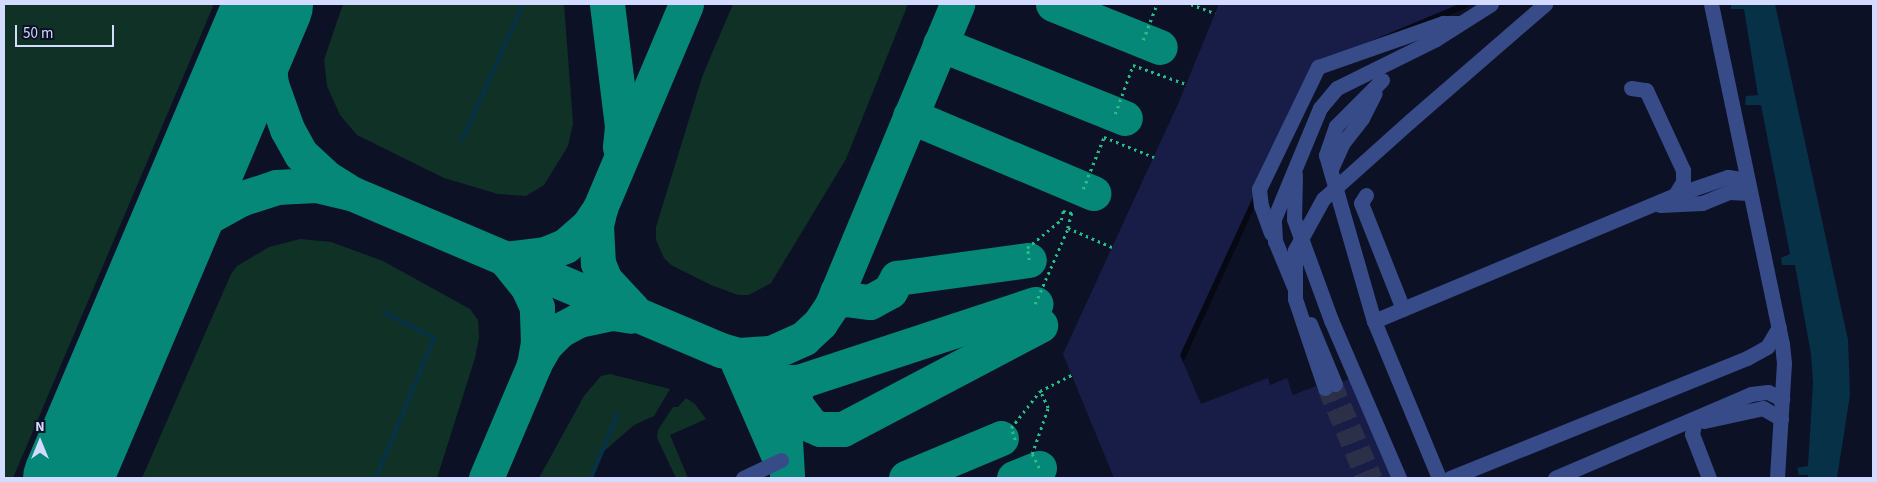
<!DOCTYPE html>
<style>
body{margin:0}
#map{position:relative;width:1877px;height:482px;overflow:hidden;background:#0d1126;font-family:"Source Sans 3",sans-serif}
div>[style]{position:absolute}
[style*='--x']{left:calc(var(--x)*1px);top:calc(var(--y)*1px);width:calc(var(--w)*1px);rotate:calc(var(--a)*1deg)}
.green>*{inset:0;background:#103126}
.water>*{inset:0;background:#073146}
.shadow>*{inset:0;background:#0007}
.stream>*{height:4px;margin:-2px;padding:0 2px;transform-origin:2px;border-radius:2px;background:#073146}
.taxiway>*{height:35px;margin:-17.5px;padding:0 17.5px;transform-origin:17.5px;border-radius:17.5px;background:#068878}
.runway>*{height:89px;margin:-44.5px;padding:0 44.5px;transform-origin:44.5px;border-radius:44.5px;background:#068878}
.building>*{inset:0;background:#181d48}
.minor-tunnel>*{height:15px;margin-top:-7.5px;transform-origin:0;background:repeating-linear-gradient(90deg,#2b2f47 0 15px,transparent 0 23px)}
.path>*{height:2.5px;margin-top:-1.25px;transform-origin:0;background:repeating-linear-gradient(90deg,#27be88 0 2.5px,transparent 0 6.5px)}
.minor>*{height:15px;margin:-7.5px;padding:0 7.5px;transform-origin:7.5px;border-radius:7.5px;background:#364b88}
.minor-bridge>*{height:15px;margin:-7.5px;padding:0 7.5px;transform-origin:7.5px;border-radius:7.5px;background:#364b88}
span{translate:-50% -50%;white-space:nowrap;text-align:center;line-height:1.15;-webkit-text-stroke:5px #0d1126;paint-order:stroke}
.frame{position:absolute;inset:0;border:5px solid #d3dbff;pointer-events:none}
.north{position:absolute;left:15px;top:417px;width:50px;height:50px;-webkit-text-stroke:4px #0d1126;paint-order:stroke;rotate:0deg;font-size:14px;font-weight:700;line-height:20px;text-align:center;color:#d3dbff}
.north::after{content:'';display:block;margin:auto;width:18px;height:22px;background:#d3dbff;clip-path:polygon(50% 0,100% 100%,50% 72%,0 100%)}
.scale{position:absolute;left:15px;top:25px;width:99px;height:22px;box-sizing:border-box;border:2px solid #d3dbff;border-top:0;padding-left:6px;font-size:15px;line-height:18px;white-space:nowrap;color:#d3dbff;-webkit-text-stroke:4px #0d1126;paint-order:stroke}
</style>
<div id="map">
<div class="green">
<i style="clip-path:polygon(4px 4px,214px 4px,13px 478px,4px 478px)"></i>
<i style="clip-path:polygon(343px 4px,564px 4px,573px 124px,568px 146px,544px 185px,526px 196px,498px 194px,444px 178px,357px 135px,340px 115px,327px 86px,324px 60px)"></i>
<i style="clip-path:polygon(733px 4px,908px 4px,846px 159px,771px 283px,749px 295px,738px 295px,711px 285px,671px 265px,664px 258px,656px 240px,656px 227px,702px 77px)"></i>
<i style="clip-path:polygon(300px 239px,331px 242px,383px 261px,470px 309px,478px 320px,479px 337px,475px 358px,437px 478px,142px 478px,231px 274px,237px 266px,269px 247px)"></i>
<i style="clip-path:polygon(610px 374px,670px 389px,654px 416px,634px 425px,602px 453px,591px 478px,539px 478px,584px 396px,601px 376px)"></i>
<i style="clip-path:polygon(686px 398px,695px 404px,706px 419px,670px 435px,688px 478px,676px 478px,657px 438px,658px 430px,673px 407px,678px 407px)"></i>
</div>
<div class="water">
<i style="clip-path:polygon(1731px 4px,1775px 4px,1848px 340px,1850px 395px,1837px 478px,1808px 478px,1808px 475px,1799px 475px,1797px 468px,1808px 466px,1813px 383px,1811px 354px,1795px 265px,1782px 265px,1781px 258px,1790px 254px,1761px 105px,1745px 105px,1746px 96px,1758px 95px,1744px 9px,1731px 9px)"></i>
</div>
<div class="shadow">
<i style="clip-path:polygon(1222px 4px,1468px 4px,1469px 7px,1317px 72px,1183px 363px,1201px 405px,1267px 380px,1271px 386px,1290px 386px,1294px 396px,1318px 393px,1395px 478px,1115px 478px,1065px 354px,1180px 105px)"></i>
</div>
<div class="stream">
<i style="--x:462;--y:140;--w:149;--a:-65.8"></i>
<i style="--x:376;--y:478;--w:152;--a:-67.5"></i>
<i style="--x:434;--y:338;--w:56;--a:-152.5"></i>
<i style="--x:591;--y:478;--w:70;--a:-67.4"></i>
</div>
<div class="taxiway">
<i style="--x:607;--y:4;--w:124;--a:83"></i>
<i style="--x:622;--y:127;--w:20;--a:96"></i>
<i style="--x:1053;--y:4;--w:115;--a:21.9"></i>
<i style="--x:263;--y:17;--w:67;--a:83.2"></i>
<i style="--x:271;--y:84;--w:48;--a:70.4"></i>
<i style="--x:287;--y:129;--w:29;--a:61"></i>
<i style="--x:301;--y:154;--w:35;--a:43"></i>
<i style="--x:327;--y:178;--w:22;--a:32"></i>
<i style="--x:940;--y:44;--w:199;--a:21.8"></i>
<i style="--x:910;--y:116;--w:199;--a:22.8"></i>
<i style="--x:600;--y:208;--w:18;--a:103"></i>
<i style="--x:596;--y:226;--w:37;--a:87"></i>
<i style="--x:598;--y:263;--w:18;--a:68"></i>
<i style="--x:605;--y:280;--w:40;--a:47"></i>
<i style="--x:170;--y:238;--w:80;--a:-29.1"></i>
<i style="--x:240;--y:199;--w:38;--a:-18"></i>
<i style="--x:276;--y:187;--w:40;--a:-2.9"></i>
<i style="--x:316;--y:185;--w:36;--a:13"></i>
<i style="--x:351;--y:193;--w:402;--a:23"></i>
<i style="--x:721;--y:350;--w:19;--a:16"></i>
<i style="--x:739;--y:355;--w:32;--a:-4"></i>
<i style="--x:771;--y:353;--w:36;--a:-24"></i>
<i style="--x:804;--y:338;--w:22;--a:-43"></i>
<i style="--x:820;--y:323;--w:22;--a:-56"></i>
<i style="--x:832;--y:305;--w:326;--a:-67.4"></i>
<i style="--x:505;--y:259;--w:40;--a:-7.1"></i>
<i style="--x:545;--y:254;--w:22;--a:-22"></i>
<i style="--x:565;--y:246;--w:30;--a:-41"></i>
<i style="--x:588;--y:226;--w:22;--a:-56"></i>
<i style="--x:600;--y:208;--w:221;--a:-67.1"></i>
<i style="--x:837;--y:292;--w:11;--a:41"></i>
<i style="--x:845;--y:299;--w:25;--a:7"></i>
<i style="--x:870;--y:302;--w:23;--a:-29"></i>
<i style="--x:890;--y:291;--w:15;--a:-62"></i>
<i style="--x:897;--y:278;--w:133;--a:-7.8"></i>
<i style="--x:738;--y:363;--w:103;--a:66.4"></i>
<i style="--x:534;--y:364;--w:22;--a:-60"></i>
<i style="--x:545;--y:345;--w:21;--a:-45"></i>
<i style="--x:560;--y:330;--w:21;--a:-28"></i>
<i style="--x:579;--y:320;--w:35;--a:-12"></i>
<i style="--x:613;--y:313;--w:18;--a:9"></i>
<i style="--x:744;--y:372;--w:23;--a:29"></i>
<i style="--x:764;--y:383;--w:34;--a:-2"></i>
<i style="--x:798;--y:382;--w:250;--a:-18.2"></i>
<i style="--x:794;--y:393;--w:12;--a:81"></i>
<i style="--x:796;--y:405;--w:25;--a:53"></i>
<i style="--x:811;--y:425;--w:10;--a:24"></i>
<i style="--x:820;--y:429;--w:23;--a:0"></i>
<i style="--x:843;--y:429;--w:223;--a:-27.8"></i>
<i style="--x:787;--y:475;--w:52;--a:-93.3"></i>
<i style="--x:784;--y:423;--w:39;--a:-71"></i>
<i style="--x:486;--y:478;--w:123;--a:-67"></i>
<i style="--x:534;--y:365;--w:22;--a:-80"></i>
<i style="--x:538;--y:343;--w:36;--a:-92"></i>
<i style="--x:537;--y:307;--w:23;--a:-115"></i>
<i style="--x:527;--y:286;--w:35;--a:-129"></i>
<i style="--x:906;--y:478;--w:103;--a:-22.8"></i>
<i style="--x:1014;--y:478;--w:27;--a:-22"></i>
</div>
<div class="runway">
<i style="--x:67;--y:478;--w:515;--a:-67.02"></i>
</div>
<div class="building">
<i style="clip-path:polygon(1219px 4px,1459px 4px,1314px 65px,1180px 355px,1201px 404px,1268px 378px,1270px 385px,1287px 378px,1293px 395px,1316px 386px,1318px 391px,1354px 377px,1395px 478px,1114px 478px,1063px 354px,1178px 104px)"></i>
</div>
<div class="minor-tunnel">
<i style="--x:1335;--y:384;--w:102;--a:66.9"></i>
<i style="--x:1325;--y:388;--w:98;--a:67.1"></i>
</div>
<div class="path">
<i style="--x:1191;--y:4;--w:26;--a:21"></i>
<i style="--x:1143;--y:40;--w:39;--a:-69"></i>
<i style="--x:1115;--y:114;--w:52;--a:-69.8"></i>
<i style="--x:1133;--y:65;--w:56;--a:19.7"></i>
<i style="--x:1083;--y:189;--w:56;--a:-68"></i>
<i style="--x:1104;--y:137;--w:54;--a:21.8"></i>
<i style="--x:1029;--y:260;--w:12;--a:-99"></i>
<i style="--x:1027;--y:248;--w:44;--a:-39.5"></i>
<i style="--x:1061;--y:220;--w:9;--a:-77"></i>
<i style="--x:1063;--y:211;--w:9;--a:13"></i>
<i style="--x:1072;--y:213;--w:16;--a:105"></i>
<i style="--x:1035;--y:304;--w:83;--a:-66.5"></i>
<i style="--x:1068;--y:228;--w:48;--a:23.4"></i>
<i style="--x:1015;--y:440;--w:13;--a:-108"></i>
<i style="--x:1011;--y:428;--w:47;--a:-51.9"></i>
<i style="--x:1039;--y:468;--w:16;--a:-117"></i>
<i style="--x:1032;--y:454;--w:49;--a:-70.8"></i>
<i style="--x:1048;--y:408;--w:19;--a:-115"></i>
<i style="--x:1040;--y:391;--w:36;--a:-27"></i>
</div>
<div class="minor">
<i style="--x:1711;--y:4;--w:347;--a:78.2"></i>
<i style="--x:1782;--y:344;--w:19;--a:84"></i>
<i style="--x:1784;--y:363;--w:115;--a:93.5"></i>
<i style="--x:1382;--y:80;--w:65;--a:135"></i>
<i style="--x:1336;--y:126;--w:31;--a:109"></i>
<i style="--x:1326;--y:155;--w:173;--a:73.9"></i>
<i style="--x:1374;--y:321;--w:170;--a:67.5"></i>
<i style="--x:1631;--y:88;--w:15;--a:8"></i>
<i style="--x:1646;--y:90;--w:88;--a:65.2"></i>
<i style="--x:1683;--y:170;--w:12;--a:90"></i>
<i style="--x:1683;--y:182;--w:15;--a:122"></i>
<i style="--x:1410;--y:121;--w:179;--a:-40.9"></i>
<i style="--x:1331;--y:169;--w:27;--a:-66"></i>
<i style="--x:1342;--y:144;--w:33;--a:-52"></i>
<i style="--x:1362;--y:118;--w:28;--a:-63"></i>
<i style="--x:1295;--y:175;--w:44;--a:91.3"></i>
<i style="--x:1294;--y:219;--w:108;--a:69.9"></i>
<i style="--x:1331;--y:320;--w:172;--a:66.7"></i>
<i style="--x:1366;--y:195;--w:9;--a:122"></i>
<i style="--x:1361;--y:203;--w:114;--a:68.4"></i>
<i style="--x:1660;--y:205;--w:42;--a:-2.7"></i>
<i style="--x:1702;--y:203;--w:29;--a:-22"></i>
<i style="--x:1729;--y:192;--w:20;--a:3"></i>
<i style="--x:1271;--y:233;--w:29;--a:-110"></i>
<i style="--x:1261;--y:206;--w:17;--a:-97"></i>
<i style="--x:1259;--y:189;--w:136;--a:-64.2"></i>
<i style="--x:1318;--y:67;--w:133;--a:-19.4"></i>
<i style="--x:1443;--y:23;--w:15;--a:0"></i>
<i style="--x:1295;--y:289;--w:52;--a:-112.6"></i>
<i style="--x:1275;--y:241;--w:22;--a:-93"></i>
<i style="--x:1274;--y:219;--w:120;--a:-67.5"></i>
<i style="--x:1320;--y:108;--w:26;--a:-50"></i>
<i style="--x:1337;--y:88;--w:110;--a:-26.3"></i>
<i style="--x:1436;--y:39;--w:65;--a:-32.5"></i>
<i style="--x:1374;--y:321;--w:326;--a:-22.7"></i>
<i style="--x:1675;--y:195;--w:56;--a:-18.8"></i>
<i style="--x:1728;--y:177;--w:19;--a:9"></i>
<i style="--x:1310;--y:324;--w:65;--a:67.4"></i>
<i style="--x:1695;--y:420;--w:14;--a:102"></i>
<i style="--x:1692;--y:434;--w:47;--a:68.9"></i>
<i style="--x:1704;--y:421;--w:60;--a:-12.4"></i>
<i style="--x:1763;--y:408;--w:21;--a:31"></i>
<i style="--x:743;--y:478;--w:42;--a:-25.3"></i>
<i style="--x:1450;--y:478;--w:320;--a:-22"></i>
<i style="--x:1747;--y:358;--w:23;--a:-29"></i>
<i style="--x:1767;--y:347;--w:23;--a:-59"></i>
<i style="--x:1555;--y:478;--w:213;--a:-23.2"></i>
<i style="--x:1751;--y:394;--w:17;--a:-7"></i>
<i style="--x:1768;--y:392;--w:16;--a:27"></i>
</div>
<div class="minor-bridge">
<i style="--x:1325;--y:388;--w:94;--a:-108.6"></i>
<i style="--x:1295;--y:299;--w:49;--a:-90"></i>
<i style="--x:1295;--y:250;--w:58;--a:-61.2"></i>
<i style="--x:1323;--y:199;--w:117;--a:-41.9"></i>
</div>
<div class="frame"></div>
<div class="north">N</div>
<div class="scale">50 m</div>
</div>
